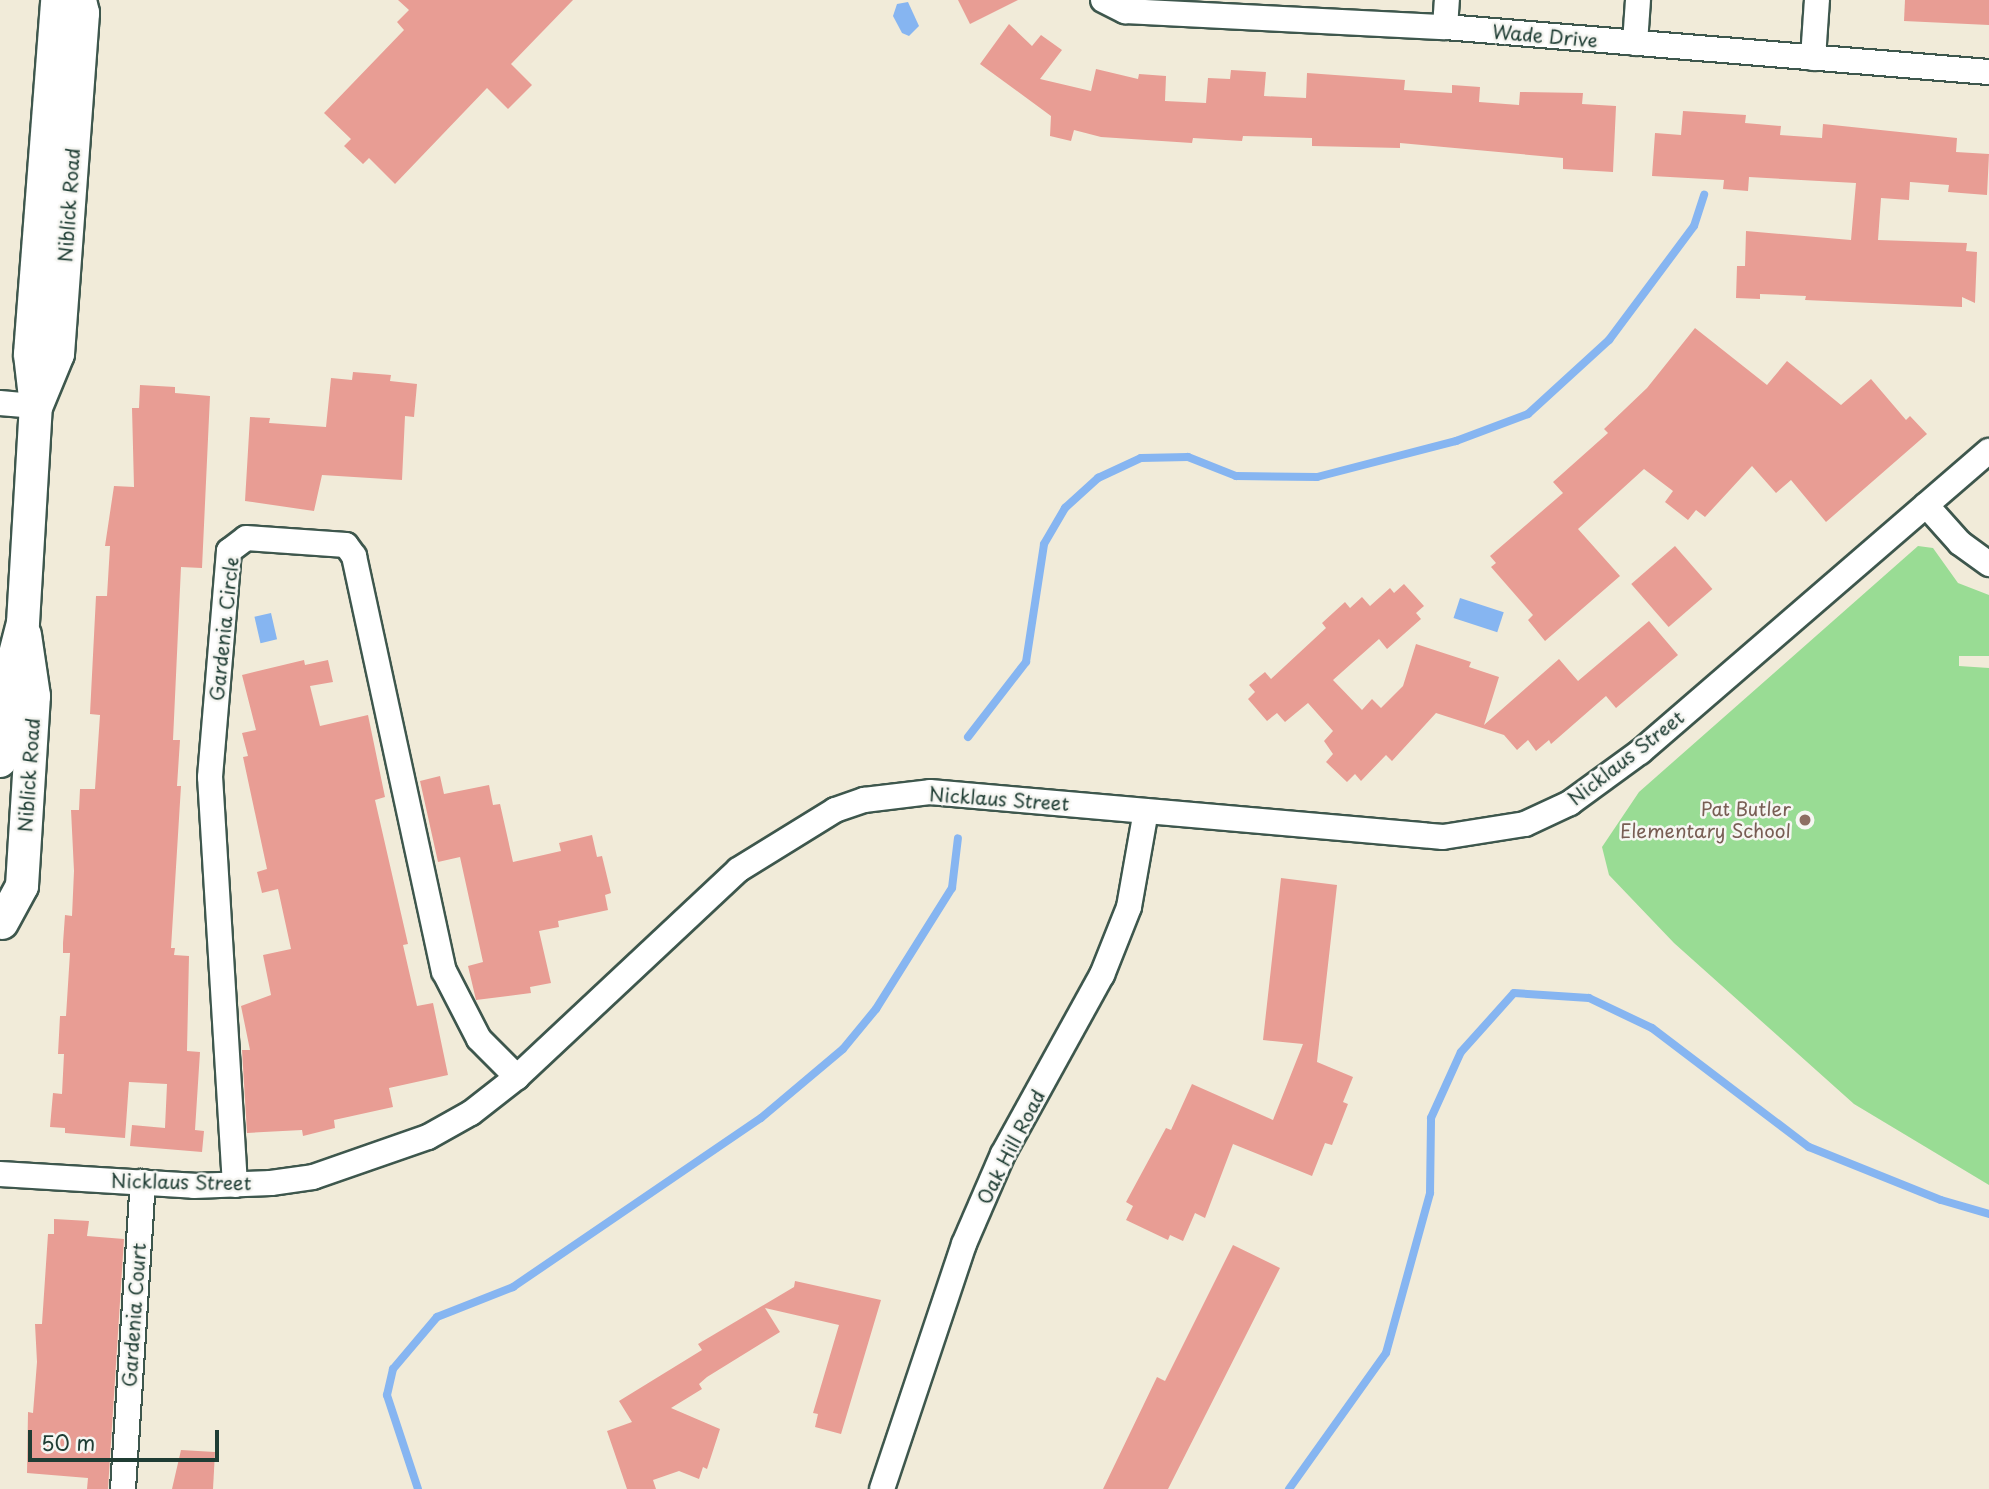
<!DOCTYPE html>
<style>
body{margin:0}
#map{position:relative;width:1989px;height:1489px;overflow:hidden;background:#f1ebd9;font-family:"Playpen Sans",sans-serif}
div>[style]{position:absolute}
[style*='--x']{left:calc(var(--x)*1px);top:calc(var(--y)*1px);width:calc(var(--w)*1px);rotate:calc(var(--a)*1deg)}
.green>*{inset:0;background:#99dc94}
.water>*{inset:0;background:#86b5f1;transform-origin:0 0}
.stream>*{height:8px;margin:-4px;padding:0 4px;transform-origin:4px;border-radius:4px;background:#86b5f1}
.building>*{inset:0;background:#e89d94;transform-origin:0 0}
.roads{filter:drop-shadow(2px 0 #3e574d) drop-shadow(-2px 0 #3e574d) drop-shadow(0 2px #3e574d) drop-shadow(0 -2px #3e574d)}
.minor>*{height:24px;margin:-12px;padding:0 12px;transform-origin:12px;border-radius:12px;background:#fff}
.major>*{height:32px;margin:-16px;padding:0 16px;transform-origin:16px;border-radius:16px;background:#fff}
.dots>*{width:19px;height:19px;translate:-50% -50%;box-sizing:border-box;border:4px solid #f6f6f2;border-radius:50%}
span{translate:-50% -50%;white-space:nowrap;text-align:center;line-height:1.15;-webkit-text-stroke:5px #f6f6f2;paint-order:stroke}
.street-label{font-size:19px;color:#1f3d34}
.education-label{font-size:19px;color:#785e54}
.right{translate:-100% -50%;text-align:right}
.scale{position:absolute;left:28px;top:1430px;width:191px;height:32px;box-sizing:border-box;border:4px solid #1f3d34;border-top:0;padding-left:9px;font-size:21px;line-height:24px;white-space:nowrap;color:#1f3d34;-webkit-text-stroke:5px #f6f6f2;paint-order:stroke}
</style>
<div id="map">
<div class="green">
<i style="clip-path:polygon(1918px 546px,1933px 548px,1958px 583px,1989px 595px,1989px 656px,1959px 656px,1959px 666px,1989px 668px,1989px 1185px,1854px 1104px,1674px 943px,1609px 875px,1602px 847px,1639px 792px)"></i>
</div>
<div class="water">
<i style="clip-path:polygon(908px 2px,919px 26px,909px 36px,902px 33px,893px 16px,897px 4px)"></i>
<i style="left:1460px;top:598px;width:46px;height:21px;rotate:18deg"></i>
<i style="left:271px;top:613px;width:27px;height:17px;rotate:77deg"></i>
</div>
<div class="stream">
<i style="--x:968;--y:737;--w:95;--a:-52.3"></i>
<i style="--x:1026;--y:662;--w:119;--a:-81.3"></i>
<i style="--x:1044;--y:544;--w:42;--a:-59.7"></i>
<i style="--x:1065;--y:508;--w:45;--a:-42.3"></i>
<i style="--x:1098;--y:478;--w:47;--a:-24.9"></i>
<i style="--x:1141;--y:458;--w:47;--a:-1.2"></i>
<i style="--x:1188;--y:457;--w:52;--a:21.6"></i>
<i style="--x:1236;--y:476;--w:81;--a:0.7"></i>
<i style="--x:1317;--y:477;--w:144;--a:-14.5"></i>
<i style="--x:1456;--y:441;--w:77;--a:-20.6"></i>
<i style="--x:1528;--y:414;--w:110;--a:-42.4"></i>
<i style="--x:1609;--y:340;--w:142;--a:-53.3"></i>
<i style="--x:1694;--y:226;--w:33;--a:-72"></i>
<i style="--x:418;--y:1489;--w:99;--a:-108.3"></i>
<i style="--x:387;--y:1395;--w:27;--a:-77"></i>
<i style="--x:393;--y:1369;--w:68;--a:-49.8"></i>
<i style="--x:437;--y:1317;--w:82;--a:-21.5"></i>
<i style="--x:513;--y:1287;--w:300;--a:-34.3"></i>
<i style="--x:761;--y:1118;--w:107;--a:-40.1"></i>
<i style="--x:843;--y:1049;--w:52;--a:-50.5"></i>
<i style="--x:876;--y:1009;--w:143;--a:-57.9"></i>
<i style="--x:952;--y:888;--w:50;--a:-83.2"></i>
<i style="--x:1289;--y:1489;--w:167;--a:-54.5"></i>
<i style="--x:1386;--y:1353;--w:166;--a:-74.6"></i>
<i style="--x:1430;--y:1193;--w:75;--a:-89.2"></i>
<i style="--x:1431;--y:1118;--w:72;--a:-65.6"></i>
<i style="--x:1461;--y:1052;--w:79;--a:-48.1"></i>
<i style="--x:1514;--y:993;--w:75;--a:3.8"></i>
<i style="--x:1589;--y:998;--w:70;--a:25.5"></i>
<i style="--x:1652;--y:1028;--w:197;--a:37.2"></i>
<i style="--x:1809;--y:1147;--w:142;--a:21.9"></i>
<i style="--x:1941;--y:1200;--w:50;--a:16.3"></i>
</div>
<div class="building">
<i style="clip-path:polygon(398px 0,573px 0,511px 64px,532px 85px,508px 109px,487px 88px,395px 184px,369px 158px,363px 164px,344px 146px,351px 139px,324px 113px,404px 30px,397px 22px,409px 10px)"></i>
<i style="clip-path:polygon(958px 0,1018px 0,970px 24px)"></i>
<i style="clip-path:polygon(1905px 0,1989px 0,1989px 25px,1904px 21px)"></i>
<i style="clip-path:polygon(1009px 24px,1032px 46px,1041px 35px,1062px 50px,1040px 79px,1091px 91px,1096px 69px,1138px 79px,1139px 74px,1166px 76px,1165px 101px,1206px 103px,1208px 78px,1230px 79px,1231px 70px,1266px 72px,1264px 96px,1306px 98px,1307px 73px,1405px 80px,1404px 90px,1452px 93px,1452px 85px,1480px 87px,1479px 102px,1519px 105px,1520px 92px,1583px 93px,1582px 104px,1616px 106px,1613px 172px,1563px 169px,1563px 158px,1400px 143px,1400px 148px,1312px 146px,1312px 138px,1243px 136px,1242px 141px,1193px 138px,1192px 143px,1101px 137px,1074px 130px,1071px 141px,1050px 136px,1051px 116px,980px 64px)"></i>
<i style="clip-path:polygon(1683px 111px,1746px 115px,1745px 123px,1781px 126px,1780px 135px,1822px 138px,1823px 124px,1957px 138px,1956px 152px,1989px 154px,1987px 195px,1948px 192px,1949px 185px,1910px 182px,1909px 200px,1881px 198px,1878px 240px,1967px 243px,1966px 251px,1977px 252px,1975px 303px,1962px 297px,1962px 307px,1805px 300px,1806px 296px,1760px 294px,1760px 299px,1736px 298px,1737px 266px,1745px 266px,1746px 231px,1851px 240px,1856px 183px,1749px 177px,1748px 191px,1723px 189px,1724px 180px,1652px 176px,1655px 133px,1681px 135px)"></i>
<i style="clip-path:polygon(1695px 328px,1767px 385px,1787px 361px,1841px 405px,1871px 379px,1906px 420px,1910px 416px,1927px 434px,1826px 522px,1791px 480px,1776px 493px,1752px 466px,1705px 517px,1696px 510px,1688px 520px,1665px 502px,1673px 491px,1644px 469px,1578px 529px,1620px 576px,1545px 641px,1528px 620px,1533px 615px,1491px 567px,1496px 563px,1490px 556px,1563px 493px,1553px 482px,1608px 433px,1604px 429px,1647px 388px)"></i>
<i style="clip-path:polygon(353px 372px,391px 375px,390px 381px,417px 384px,414px 417px,405px 416px,402px 480px,322px 475px,314px 511px,245px 501px,250px 417px,270px 418px,269px 423px,326px 427px,331px 378px,352px 380px)"></i>
<i style="clip-path:polygon(140px 385px,175px 387px,175px 393px,210px 396px,202px 568px,181px 567px,173px 740px,180px 740px,177px 786px,181px 786px,171px 948px,175px 948px,174px 955px,189px 956px,187px 1051px,200px 1052px,195px 1130px,204px 1131px,202px 1152px,130px 1146px,132px 1125px,165px 1128px,167px 1084px,129px 1082px,125px 1138px,65px 1133px,65px 1128px,50px 1127px,53px 1093px,62px 1094px,64px 1054px,58px 1054px,60px 1016px,66px 1016px,70px 953px,63px 953px,63px 943px,65px 915px,72px 916px,74px 871px,71px 810px,79px 810px,80px 789px,95px 789px,100px 715px,90px 714px,96px 596px,107px 596px,110px 546px,105px 546px,114px 486px,134px 487px,132px 408px,139px 408px)"></i>
<i style="left:1675px;top:546px;width:57px;height:58px;rotate:49deg"></i>
<i style="clip-path:polygon(1404px 584px,1424px 606px,1416px 613px,1421px 619px,1387px 649px,1379px 639px,1333px 680px,1362px 710px,1372px 699px,1381px 708px,1403px 686px,1416px 644px,1471px 662px,1469px 667px,1499px 677px,1484px 725px,1559px 659px,1578px 681px,1649px 621px,1678px 655px,1616px 708px,1606px 696px,1551px 744px,1549px 740px,1536px 751px,1528px 740px,1517px 750px,1504px 735px,1436px 713px,1392px 761px,1386px 755px,1361px 781px,1355px 774px,1347px 782px,1326px 762px,1333px 754px,1324px 741px,1333px 731px,1308px 703px,1285px 722px,1277px 713px,1267px 721px,1248px 699px,1255px 692px,1249px 685px,1265px 672px,1271px 679px,1326px 628px,1322px 623px,1345px 602px,1350px 608px,1362px 597px,1370px 606px,1390px 588px,1394px 593px)"></i>
<i style="clip-path:polygon(304px 660px,305px 665px,328px 660px,333px 682px,310px 686px,320px 726px,368px 715px,385px 797px,375px 800px,408px 944px,403px 945px,417px 1006px,433px 1003px,448px 1075px,389px 1088px,393px 1107px,334px 1120px,335px 1128px,303px 1136px,302px 1130px,247px 1133px,242px 1050px,250px 1050px,241px 1006px,271px 995px,263px 955px,291px 949px,278px 889px,262px 893px,257px 872px,267px 869px,243px 757px,248px 756px,242px 733px,256px 730px,242px 675px)"></i>
<i style="clip-path:polygon(440px 776px,444px 794px,489px 785px,493px 805px,500px 804px,513px 862px,561px 851px,559px 843px,592px 835px,597px 857px,602px 856px,611px 893px,605px 895px,608px 910px,558px 921px,559px 927px,539px 931px,551px 983px,530px 987px,531px 993px,476px 1000px,468px 966px,483px 962px,460px 857px,438px 862px,420px 781px)"></i>
<i style="clip-path:polygon(1281px 878px,1337px 885px,1317px 1062px,1353px 1077px,1343px 1102px,1348px 1104px,1332px 1145px,1325px 1143px,1312px 1176px,1233px 1144px,1205px 1218px,1195px 1213px,1183px 1241px,1170px 1235px,1168px 1240px,1126px 1220px,1133px 1206px,1126px 1202px,1166px 1128px,1171px 1130px,1192px 1084px,1273px 1120px,1303px 1044px,1263px 1040px)"></i>
<i style="clip-path:polygon(54px 1219px,89px 1221px,87px 1236px,124px 1239px,108px 1489px,87px 1489px,88px 1478px,27px 1473px,28px 1412px,33px 1413px,37px 1362px,35px 1324px,42px 1324px,48px 1234px,54px 1234px)"></i>
<i style="clip-path:polygon(1233px 1245px,1280px 1268px,1168px 1489px,1103px 1489px,1157px 1377px,1165px 1381px)"></i>
<i style="clip-path:polygon(795px 1281px,881px 1300px,841px 1434px,815px 1427px,818px 1414px,813px 1413px,839px 1325px,765px 1308px,780px 1332px,707px 1377px,699px 1384px,702px 1389px,671px 1408px,720px 1429px,707px 1469px,703px 1467px,699px 1479px,679px 1471px,653px 1480px,656px 1489px,627px 1489px,607px 1431px,632px 1422px,619px 1401px,702px 1350px,698px 1344px,794px 1287px)"></i>
<i style="clip-path:polygon(181px 1450px,215px 1452px,213px 1489px,172px 1489px)"></i>
</div>
<div class="roads">
<div class="minor">
<i style="--x:1103;--y:0;--w:25;--a:27"></i>
<i style="--x:1125;--y:11;--w:320;--a:2.9"></i>
<i style="--x:1445;--y:27;--w:546;--a:4.73"></i>
<i style="--x:1445;--y:27;--w:27;--a:-86"></i>
<i style="--x:1635;--y:43;--w:43;--a:-86"></i>
<i style="--x:1813;--y:58;--w:58;--a:-86.1"></i>
<i style="--x:0;--y:403;--w:36;--a:5"></i>
<i style="--x:1926;--y:505;--w:51;--a:48.2"></i>
<i style="--x:1960;--y:543;--w:36;--a:36"></i>
<i style="--x:0;--y:1174;--w:194;--a:3.5"></i>
<i style="--x:194;--y:1186;--w:77;--a:-2.2"></i>
<i style="--x:271;--y:1183;--w:42;--a:-8.1"></i>
<i style="--x:313;--y:1177;--w:122;--a:-19.2"></i>
<i style="--x:428;--y:1137;--w:49;--a:-29.2"></i>
<i style="--x:471;--y:1113;--w:58;--a:-38"></i>
<i style="--x:517;--y:1077;--w:303;--a:-43.1"></i>
<i style="--x:738;--y:870;--w:114;--a:-31.7"></i>
<i style="--x:835;--y:810;--w:31;--a:-19"></i>
<i style="--x:864;--y:800;--w:66;--a:-6.9"></i>
<i style="--x:930;--y:792;--w:515;--a:5.01"></i>
<i style="--x:1443;--y:837;--w:83;--a:-9"></i>
<i style="--x:1525;--y:824;--w:50;--a:-25"></i>
<i style="--x:1570;--y:803;--w:87;--a:-36.1"></i>
<i style="--x:1640;--y:752;--w:461;--a:-40.8"></i>
<i style="--x:235;--y:1185;--w:409;--a:-93.5"></i>
<i style="--x:210;--y:777;--w:227;--a:-85.2"></i>
<i style="--x:229;--y:551;--w:21;--a:-37"></i>
<i style="--x:246;--y:538;--w:100;--a:4"></i>
<i style="--x:346;--y:545;--w:14;--a:54"></i>
<i style="--x:354;--y:556;--w:425;--a:77.8"></i>
<i style="--x:444;--y:971;--w:76;--a:62.8"></i>
<i style="--x:479;--y:1039;--w:54;--a:45"></i>
<i style="--x:123;--y:1489;--w:308;--a:-86.3"></i>
<i style="--x:882;--y:1489;--w:258;--a:-71.5"></i>
<i style="--x:964;--y:1244;--w:98;--a:-66.6"></i>
<i style="--x:1003;--y:1154;--w:205;--a:-61.1"></i>
<i style="--x:1102;--y:975;--w:73;--a:-68.3"></i>
<i style="--x:1129;--y:907;--w:97;--a:-80"></i>
</div>
<div class="major">
<i style="--x:37;--y:405;--w:55;--a:-67.6"></i>
<i style="--x:58;--y:354;--w:342;--a:-85.8"></i>
<i style="--x:83;--y:13;--w:13;--a:-103"></i>
<i style="--x:0;--y:761;--w:68;--a:-85.8"></i>
<i style="--x:5;--y:693;--w:72;--a:-75.6"></i>
<i style="--x:23;--y:623;--w:217;--a:-86.6"></i>
<i style="--x:36;--y:406;--w:52;--a:-96.6"></i>
<i style="--x:30;--y:354;--w:355;--a:-85.6"></i>
<i style="--x:2;--y:923;--w:42;--a:-61.6"></i>
<i style="--x:22;--y:886;--w:190;--a:-86.4"></i>
<i style="--x:34;--y:696;--w:62;--a:-98.4"></i>
</div>
</div>
<div class="dots">
<i style="left:1805px;top:820px;background:#8d6e63"></i>
</div>
<div class="street-label">
<span style="left:1545px;top:36px;rotate:5deg">Wade Drive</span>
<span style="left:69px;top:205px;rotate:-86deg">Niblick Road</span>
<span style="left:224px;top:629px;rotate:-84deg">Gardenia Circle</span>
<span style="left:1626px;top:758px;rotate:-38deg">Nicklaus Street</span>
<span style="left:29px;top:775px;rotate:-86deg">Niblick Road</span>
<span style="left:999px;top:799px;rotate:4deg">Nicklaus Street</span>
<span style="left:1011px;top:1147px;rotate:-63deg">Oak Hill Road</span>
<span style="left:181px;top:1182px;rotate:1deg">Nicklaus Street</span>
<span style="left:134px;top:1315px;rotate:-86deg">Gardenia Court</span>
</div>
<div class="education-label">
<span class="right" style="left:1791px;top:820px">Pat Butler<br>Elementary School</span>
</div>
<div class="scale">50 m</div>
</div>
